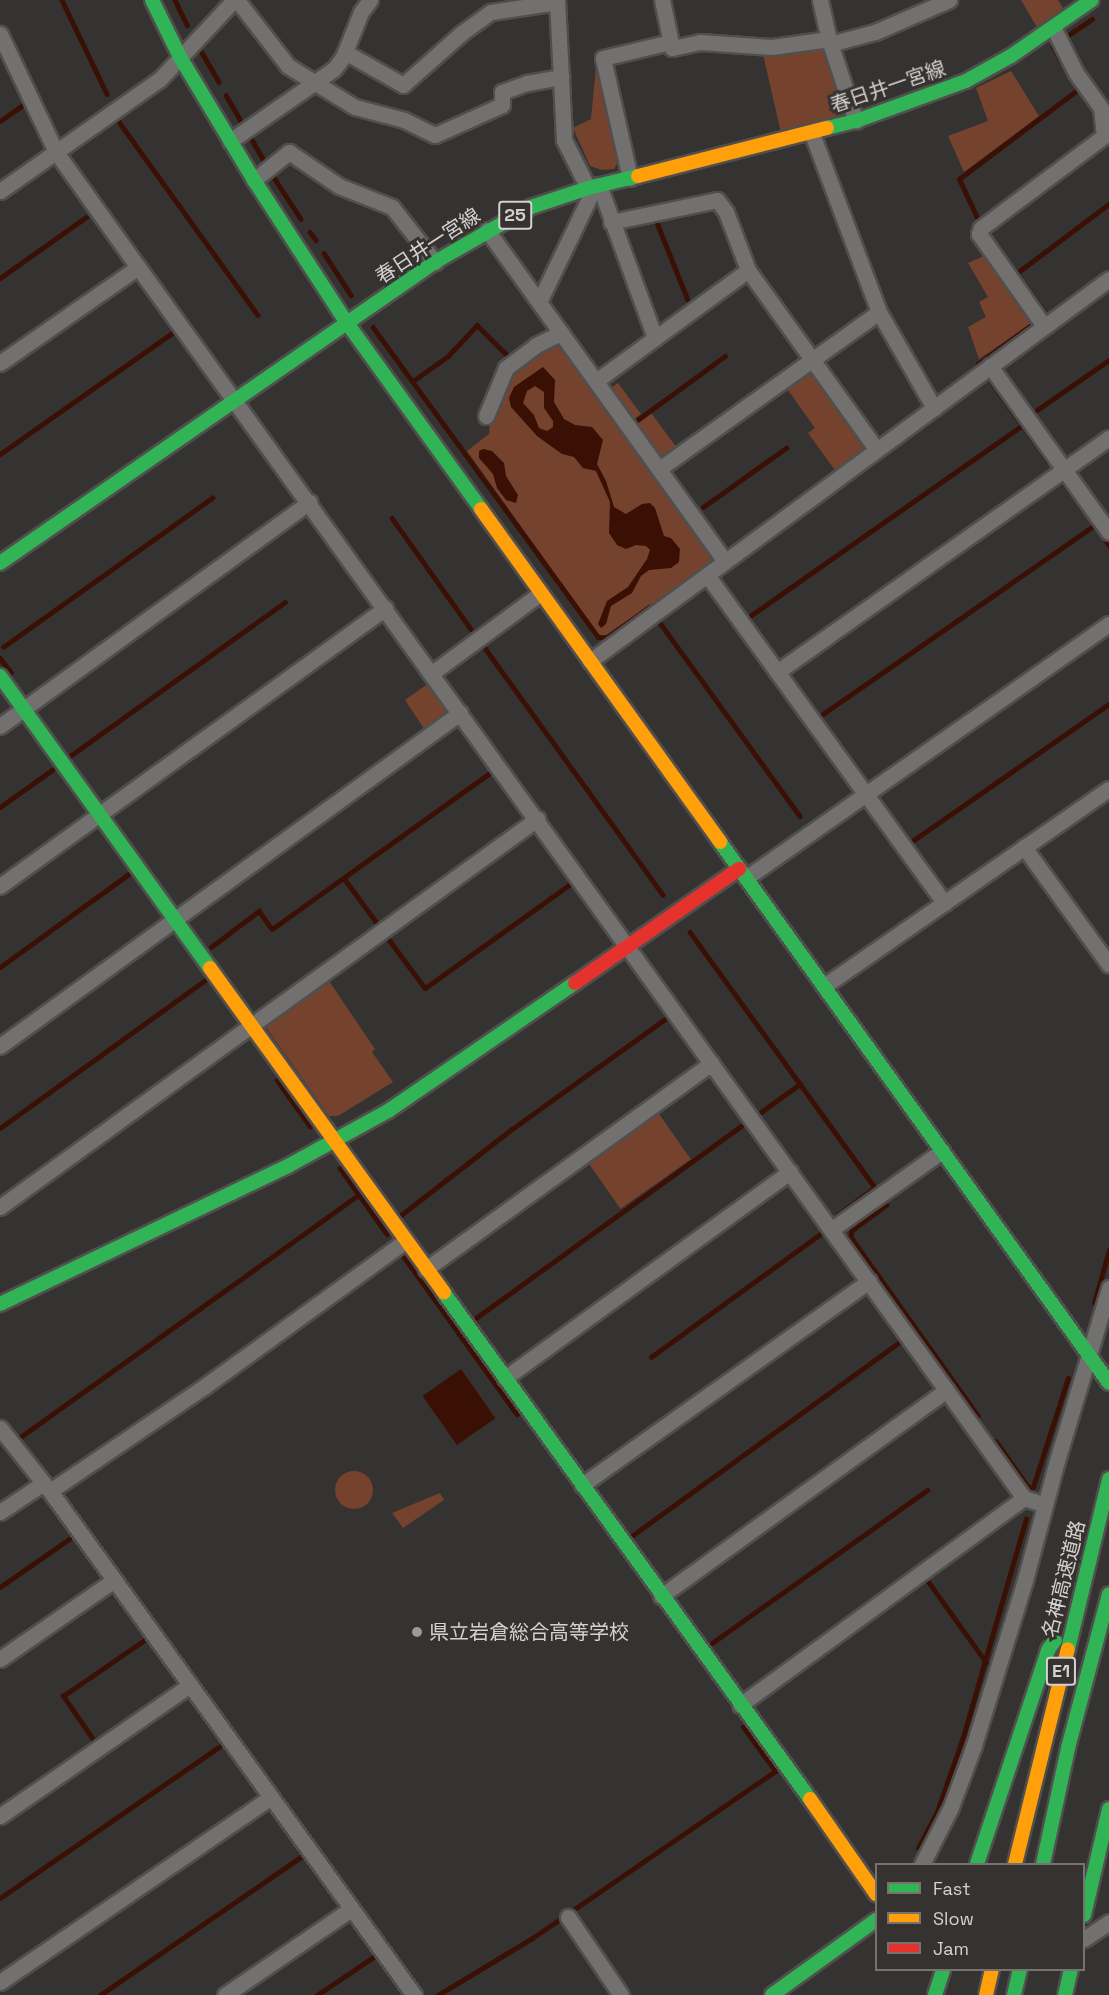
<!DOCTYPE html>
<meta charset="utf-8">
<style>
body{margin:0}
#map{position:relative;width:1109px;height:1995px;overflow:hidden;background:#353331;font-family:"Space Grotesk","Noto Sans JP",sans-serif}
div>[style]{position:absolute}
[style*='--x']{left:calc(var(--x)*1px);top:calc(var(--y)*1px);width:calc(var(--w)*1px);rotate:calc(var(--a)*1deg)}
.green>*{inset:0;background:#74422d;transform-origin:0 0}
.round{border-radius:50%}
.water>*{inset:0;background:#3a1004;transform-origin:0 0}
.stream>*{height:4.5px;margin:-2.25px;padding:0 2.25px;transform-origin:2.25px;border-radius:2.25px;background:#3a1004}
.roads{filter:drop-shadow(2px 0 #514f4d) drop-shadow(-2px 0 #514f4d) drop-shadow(0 2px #514f4d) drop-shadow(0 -2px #514f4d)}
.street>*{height:15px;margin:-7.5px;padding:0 7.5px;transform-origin:7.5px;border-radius:7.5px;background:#737170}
.fast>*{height:14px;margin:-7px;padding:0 7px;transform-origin:7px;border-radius:7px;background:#30b455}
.slow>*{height:14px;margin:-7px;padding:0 7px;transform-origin:7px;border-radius:7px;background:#ff9f0a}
.jam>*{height:14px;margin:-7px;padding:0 7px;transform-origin:7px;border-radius:7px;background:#e5322d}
.bridges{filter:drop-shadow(2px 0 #514f4d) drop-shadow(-2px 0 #514f4d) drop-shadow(0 2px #514f4d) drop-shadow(0 -2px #514f4d)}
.fast-bridge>*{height:14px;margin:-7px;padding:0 7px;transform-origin:7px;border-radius:7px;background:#30b455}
.dots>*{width:16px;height:16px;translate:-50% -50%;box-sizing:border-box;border:3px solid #363230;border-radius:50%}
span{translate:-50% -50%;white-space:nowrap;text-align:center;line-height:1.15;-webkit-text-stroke:6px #363230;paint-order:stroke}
.shield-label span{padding:2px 4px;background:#363230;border:2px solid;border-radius:4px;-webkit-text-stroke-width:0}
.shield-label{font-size:18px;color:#d4d1d0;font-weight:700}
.street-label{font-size:20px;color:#d4d1d0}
.poi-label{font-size:20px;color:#d4d1d0}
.left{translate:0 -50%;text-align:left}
.legend{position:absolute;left:875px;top:1863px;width:210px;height:108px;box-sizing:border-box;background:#363230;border:2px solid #757270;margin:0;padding:8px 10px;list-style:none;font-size:18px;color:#d4d1d0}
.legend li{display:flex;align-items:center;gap:12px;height:30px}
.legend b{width:30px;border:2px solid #757270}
</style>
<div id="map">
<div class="green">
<i style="clip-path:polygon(1021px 0,1058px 0,1063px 8px,1038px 29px)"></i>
<i style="clip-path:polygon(828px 45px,849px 113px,781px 133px,762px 50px)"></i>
<i style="clip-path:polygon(596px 67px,599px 69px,619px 160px,614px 169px,602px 170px,590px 166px,573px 128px,591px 119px)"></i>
<i style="clip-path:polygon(1011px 71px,1039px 116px,964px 172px,948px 136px,988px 121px,976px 88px)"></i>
<i style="clip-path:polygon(984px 256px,1032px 323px,979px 359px,968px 327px,986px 317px,979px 302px,988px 297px,968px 263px)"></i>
<i style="clip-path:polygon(560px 340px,714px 556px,713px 563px,606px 635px,599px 635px,467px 451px,489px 434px,490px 421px,513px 370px)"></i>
<i style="clip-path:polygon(804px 373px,812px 375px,865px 448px,864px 453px,837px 473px,808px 433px,815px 428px,785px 386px)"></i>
<i style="clip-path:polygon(618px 383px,641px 414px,633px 420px,611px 388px)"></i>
<i style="clip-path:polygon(651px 413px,677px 448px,665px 457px,657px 455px,636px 424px)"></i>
<i style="clip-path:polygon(429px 683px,446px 708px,444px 717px,425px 730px,405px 700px)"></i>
<i style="clip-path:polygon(327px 978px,375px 1049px,372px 1052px,393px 1082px,338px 1116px,329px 1116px,267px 1029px,268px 1020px)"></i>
<i style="left:657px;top:1111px;width:59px;height:86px;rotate:55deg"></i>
<i class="round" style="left:335px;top:1471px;width:38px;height:38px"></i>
<i style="clip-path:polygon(440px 1493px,444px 1500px,403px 1528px,392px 1513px)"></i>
</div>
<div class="water">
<i style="clip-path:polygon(evenodd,543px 367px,555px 380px,554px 402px,564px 419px,575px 425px,592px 427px,603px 440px,597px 464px,606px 481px,614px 507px,626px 514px,642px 504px,650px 503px,655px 508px,664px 536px,671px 538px,680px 549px,679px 562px,671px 568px,649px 570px,641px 576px,632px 593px,611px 606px,606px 624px,601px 628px,598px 624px,607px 601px,628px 587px,647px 559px,650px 550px,646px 546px,636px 545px,626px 549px,617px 545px,609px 533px,610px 502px,596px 471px,583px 468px,574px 457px,562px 454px,537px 436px,511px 407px,509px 398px,514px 387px,543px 367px,535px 386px,544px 392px,544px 408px,553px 421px,553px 427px,547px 431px,539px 428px,534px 415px,523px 403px,527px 391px,535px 386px)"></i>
<i style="clip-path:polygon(483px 449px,492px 451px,504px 463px,506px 476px,518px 495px,516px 503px,506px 500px,497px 488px,493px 474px,479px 458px,479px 451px)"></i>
<i style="left:461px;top:1369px;width:60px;height:47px;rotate:55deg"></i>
</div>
<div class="stream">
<i style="--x:62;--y:0;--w:104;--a:64.4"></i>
<i style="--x:175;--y:0;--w:28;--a:64"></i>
<i style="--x:1067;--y:36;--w:30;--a:-34"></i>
<i style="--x:1053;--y:46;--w:18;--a:61"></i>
<i style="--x:200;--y:49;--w:38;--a:60"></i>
<i style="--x:226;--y:95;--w:34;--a:60"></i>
<i style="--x:117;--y:119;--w:241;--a:54.3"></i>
<i style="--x:0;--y:121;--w:28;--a:-35"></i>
<i style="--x:251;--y:138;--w:24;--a:60"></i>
<i style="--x:273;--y:176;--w:51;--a:56.9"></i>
<i style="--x:656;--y:220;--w:86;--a:68.2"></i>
<i style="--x:978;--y:220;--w:45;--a:-114.9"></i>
<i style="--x:959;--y:179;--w:150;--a:-36.9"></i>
<i style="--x:1079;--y:89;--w:6;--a:-121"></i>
<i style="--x:310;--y:232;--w:10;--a:53"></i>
<i style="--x:991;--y:238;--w:92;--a:53.9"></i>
<i style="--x:324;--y:253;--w:50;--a:57.3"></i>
<i style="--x:1017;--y:273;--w:115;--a:-36.9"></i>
<i style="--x:0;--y:278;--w:105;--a:-35.3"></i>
<i style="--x:373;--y:327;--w:383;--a:54"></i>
<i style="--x:598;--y:637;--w:8;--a:7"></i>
<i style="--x:606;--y:638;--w:53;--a:-35.8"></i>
<i style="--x:979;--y:366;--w:2;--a:-117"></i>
<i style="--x:978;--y:364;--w:64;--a:-36.2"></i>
<i style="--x:990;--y:380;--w:101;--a:54.3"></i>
<i style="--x:413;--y:381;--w:43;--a:-35.5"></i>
<i style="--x:448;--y:356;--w:42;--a:-46.9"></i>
<i style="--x:477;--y:325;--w:44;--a:45"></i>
<i style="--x:1037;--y:410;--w:88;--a:-34.8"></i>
<i style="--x:636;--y:421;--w:110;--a:-36.1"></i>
<i style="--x:0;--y:454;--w:210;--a:-35.1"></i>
<i style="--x:1064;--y:483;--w:20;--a:53"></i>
<i style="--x:703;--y:507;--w:102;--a:-35.4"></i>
<i style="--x:392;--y:518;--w:136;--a:54.6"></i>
<i style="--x:1100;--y:532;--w:16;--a:55"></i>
<i style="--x:750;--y:616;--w:333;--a:-35"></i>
<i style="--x:658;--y:620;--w:242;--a:54.1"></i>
<i style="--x:3;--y:647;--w:257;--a:-35.5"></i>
<i style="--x:485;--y:648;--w:304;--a:54.2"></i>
<i style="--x:0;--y:658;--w:18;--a:52"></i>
<i style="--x:820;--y:716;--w:335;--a:-34.8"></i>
<i style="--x:70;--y:756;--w:264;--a:-35.6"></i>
<i style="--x:0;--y:807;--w:64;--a:-35.4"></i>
<i style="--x:911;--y:842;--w:241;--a:-34.9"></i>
<i style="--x:344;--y:878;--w:56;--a:53.7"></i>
<i style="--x:690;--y:932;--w:316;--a:54.1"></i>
<i style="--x:875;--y:1188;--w:46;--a:143.9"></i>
<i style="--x:388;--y:938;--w:62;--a:53.5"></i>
<i style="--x:425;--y:988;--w:182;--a:-35.6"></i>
<i style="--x:211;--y:947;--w:60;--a:-36.9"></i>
<i style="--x:259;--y:911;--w:22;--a:54"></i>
<i style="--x:272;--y:929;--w:268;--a:-35.6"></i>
<i style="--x:0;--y:967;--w:159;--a:-35.8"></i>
<i style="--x:277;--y:1080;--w:57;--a:54.3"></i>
<i style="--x:761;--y:1112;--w:48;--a:-35.7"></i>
<i style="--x:0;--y:1128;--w:253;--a:-35.8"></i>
<i style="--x:340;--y:1168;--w:81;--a:54.5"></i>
<i style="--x:887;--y:1205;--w:44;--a:143.4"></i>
<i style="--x:852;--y:1231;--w:6;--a:99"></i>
<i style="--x:851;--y:1237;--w:219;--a:54.6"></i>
<i style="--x:401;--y:1215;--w:140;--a:-37.8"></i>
<i style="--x:512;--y:1129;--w:192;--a:-35.7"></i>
<i style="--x:402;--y:1254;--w:197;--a:54.3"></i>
<i style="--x:1094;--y:1303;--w:55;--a:-74.2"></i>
<i style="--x:476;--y:1318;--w:331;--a:-35.9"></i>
<i style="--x:651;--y:1357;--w:213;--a:-36"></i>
<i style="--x:19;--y:1438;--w:418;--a:-35.6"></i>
<i style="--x:996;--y:1441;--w:57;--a:54.9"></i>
<i style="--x:1029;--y:1488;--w:4;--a:-14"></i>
<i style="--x:1033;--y:1487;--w:114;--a:-72.2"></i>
<i style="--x:633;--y:1535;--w:334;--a:-35.9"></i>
<i style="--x:928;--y:1581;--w:100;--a:54.4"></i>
<i style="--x:0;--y:1587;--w:84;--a:-34.8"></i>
<i style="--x:712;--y:1643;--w:264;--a:-35.4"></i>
<i style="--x:94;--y:1741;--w:55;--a:-124.6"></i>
<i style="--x:63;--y:1696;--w:97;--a:-34.5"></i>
<i style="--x:918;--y:1848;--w:41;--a:-62.2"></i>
<i style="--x:937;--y:1812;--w:79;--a:-70.9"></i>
<i style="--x:963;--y:1737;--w:227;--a:-73.9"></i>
<i style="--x:0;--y:1898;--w:266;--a:-34.6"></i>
<i style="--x:100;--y:1995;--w:245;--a:-34.5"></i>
<i style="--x:317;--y:1995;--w:70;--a:-33.9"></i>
<i style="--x:438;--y:1995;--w:109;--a:-31.1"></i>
<i style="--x:531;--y:1939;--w:296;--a:-34.5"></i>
<i style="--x:775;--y:1771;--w:54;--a:-126"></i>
</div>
<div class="roads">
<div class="street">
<i style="--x:237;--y:0;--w:83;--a:52.3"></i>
<i style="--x:288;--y:66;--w:79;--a:31.5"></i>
<i style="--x:355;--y:107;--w:51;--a:14.9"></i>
<i style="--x:404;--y:120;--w:34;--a:26"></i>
<i style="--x:435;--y:135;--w:73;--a:-24.1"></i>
<i style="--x:502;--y:105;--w:13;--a:-90"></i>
<i style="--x:502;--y:92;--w:27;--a:-20"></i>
<i style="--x:527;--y:83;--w:35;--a:-10"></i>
<i style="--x:557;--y:0;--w:140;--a:87.1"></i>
<i style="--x:564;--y:140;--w:54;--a:63.4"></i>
<i style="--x:662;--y:0;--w:49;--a:78.2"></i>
<i style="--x:672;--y:48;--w:29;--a:-12"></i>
<i style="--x:700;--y:42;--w:72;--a:4"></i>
<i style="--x:772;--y:47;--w:50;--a:-8"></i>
<i style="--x:822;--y:40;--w:15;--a:8"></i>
<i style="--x:837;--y:42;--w:39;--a:-15"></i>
<i style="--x:875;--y:32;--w:81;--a:-23.4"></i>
<i style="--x:820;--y:0;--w:41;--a:77.3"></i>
<i style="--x:829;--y:40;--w:85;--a:71.6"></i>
<i style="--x:0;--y:34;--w:131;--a:64.6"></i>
<i style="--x:56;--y:152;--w:141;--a:54.5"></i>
<i style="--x:138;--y:267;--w:1517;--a:54.26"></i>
<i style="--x:1024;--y:1498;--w:22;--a:18"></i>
<i style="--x:345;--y:52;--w:67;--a:29.6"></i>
<i style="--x:403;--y:85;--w:80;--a:-41.5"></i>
<i style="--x:463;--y:32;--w:34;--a:-36"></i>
<i style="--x:491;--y:12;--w:67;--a:-8.6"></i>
<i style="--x:230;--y:141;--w:126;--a:-34.7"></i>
<i style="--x:334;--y:69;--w:15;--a:-53"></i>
<i style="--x:343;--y:57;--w:48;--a:-68.2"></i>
<i style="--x:361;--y:12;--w:15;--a:-53"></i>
<i style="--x:630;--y:178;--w:123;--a:-102.7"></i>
<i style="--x:603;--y:58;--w:69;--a:-13.4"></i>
<i style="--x:254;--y:180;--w:45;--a:-38.7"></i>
<i style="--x:289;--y:152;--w:60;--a:34.2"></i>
<i style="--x:339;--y:186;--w:57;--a:21.6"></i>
<i style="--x:392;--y:207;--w:70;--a:52"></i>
<i style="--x:599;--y:185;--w:163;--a:69.9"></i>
<i style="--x:0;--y:191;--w:195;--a:-35"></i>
<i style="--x:160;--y:79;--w:108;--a:-46.9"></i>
<i style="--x:611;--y:222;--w:108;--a:-11.7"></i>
<i style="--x:717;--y:200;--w:15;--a:53"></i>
<i style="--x:726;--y:212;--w:62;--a:69.2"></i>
<i style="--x:748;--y:270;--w:221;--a:54.4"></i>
<i style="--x:487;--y:230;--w:408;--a:54.3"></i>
<i style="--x:539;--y:302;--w:129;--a:-64.2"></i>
<i style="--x:879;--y:312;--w:111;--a:60.2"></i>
<i style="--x:1044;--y:326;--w:113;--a:-125.2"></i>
<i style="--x:979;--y:234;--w:6;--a:-72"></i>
<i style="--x:981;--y:228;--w:154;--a:-36.8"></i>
<i style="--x:1104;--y:136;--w:28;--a:-96"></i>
<i style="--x:1101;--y:108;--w:43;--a:-125.5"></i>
<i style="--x:1076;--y:73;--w:51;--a:-116.6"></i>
<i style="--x:0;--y:363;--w:168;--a:-34.8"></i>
<i style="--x:990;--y:366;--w:204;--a:54.4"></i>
<i style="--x:596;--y:381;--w:188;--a:-36.1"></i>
<i style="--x:486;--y:416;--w:52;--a:-67.4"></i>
<i style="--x:506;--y:368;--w:38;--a:-37"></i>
<i style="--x:536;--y:345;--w:28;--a:-26"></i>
<i style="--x:659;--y:469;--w:270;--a:-35.5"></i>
<i style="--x:879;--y:312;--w:190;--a:-110.6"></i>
<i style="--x:707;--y:575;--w:405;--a:54.1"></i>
<i style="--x:590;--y:661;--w:644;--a:-36.35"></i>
<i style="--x:777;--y:672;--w:406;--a:-35.2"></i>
<i style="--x:432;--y:673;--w:135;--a:-36.3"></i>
<i style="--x:0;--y:726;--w:382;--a:-35.9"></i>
<i style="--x:1024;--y:847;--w:145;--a:54.2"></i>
<i style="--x:746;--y:878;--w:443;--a:-35"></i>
<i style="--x:0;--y:886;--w:475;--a:-35.8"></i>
<i style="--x:824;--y:986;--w:346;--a:-34.7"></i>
<i style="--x:0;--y:1046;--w:568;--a:-35.9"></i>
<i style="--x:0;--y:1207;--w:663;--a:-35.85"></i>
<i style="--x:832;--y:1229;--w:135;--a:-35.3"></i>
<i style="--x:426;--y:1269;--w:352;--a:-35.8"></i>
<i style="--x:505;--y:1378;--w:352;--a:-35.9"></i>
<i style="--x:0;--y:1428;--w:80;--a:51.6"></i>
<i style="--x:50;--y:1491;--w:622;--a:54.16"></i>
<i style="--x:582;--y:1485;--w:352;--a:-35.4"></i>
<i style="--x:50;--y:1491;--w:187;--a:-34.1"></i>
<i style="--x:205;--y:1386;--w:247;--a:-35.9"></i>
<i style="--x:0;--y:1512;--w:50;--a:-33.7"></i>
<i style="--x:661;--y:1596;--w:352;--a:-35.8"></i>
<i style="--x:0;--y:1659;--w:139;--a:-34.7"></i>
<i style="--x:740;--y:1705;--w:351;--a:-36.1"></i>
<i style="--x:0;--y:1816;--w:231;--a:-34.6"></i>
<i style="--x:922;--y:1864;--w:64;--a:-63"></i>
<i style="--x:951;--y:1807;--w:66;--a:-69.6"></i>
<i style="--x:974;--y:1745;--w:173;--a:-72.8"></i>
<i style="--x:1025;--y:1580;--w:120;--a:-75"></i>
<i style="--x:1056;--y:1464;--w:184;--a:-73.2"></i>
<i style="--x:568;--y:1917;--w:94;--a:55.8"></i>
<i style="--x:1084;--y:1939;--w:30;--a:-34"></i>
<i style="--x:0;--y:1982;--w:328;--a:-34.3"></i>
<i style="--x:225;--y:1995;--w:153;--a:-34.3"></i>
</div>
<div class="fast">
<i style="--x:152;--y:0;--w:64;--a:63.8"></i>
<i style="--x:180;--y:57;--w:144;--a:59"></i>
<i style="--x:254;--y:180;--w:171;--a:57"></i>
<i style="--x:347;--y:323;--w:229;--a:54.2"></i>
<i style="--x:827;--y:128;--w:30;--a:-14"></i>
<i style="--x:856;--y:121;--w:117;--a:-20"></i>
<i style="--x:966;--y:81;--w:51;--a:-29.1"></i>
<i style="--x:1011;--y:56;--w:98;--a:-34.7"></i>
<i style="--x:0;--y:563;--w:529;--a:-34.68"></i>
<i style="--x:435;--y:262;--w:111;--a:-29.8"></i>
<i style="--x:531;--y:207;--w:60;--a:-18.4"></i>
<i style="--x:588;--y:188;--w:51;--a:-13.5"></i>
<i style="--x:0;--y:676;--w:360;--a:54.3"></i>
<i style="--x:720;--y:842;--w:666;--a:54.28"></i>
<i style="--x:444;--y:1293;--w:624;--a:54.12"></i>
<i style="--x:0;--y:1304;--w:319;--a:-25.6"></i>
<i style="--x:288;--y:1166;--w:114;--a:-28.8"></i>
<i style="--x:388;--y:1111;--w:227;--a:-34.4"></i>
<i style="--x:1068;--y:1649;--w:175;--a:-76.4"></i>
<i style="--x:977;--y:1864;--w:225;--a:-71.6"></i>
<i style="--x:1048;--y:1650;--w:12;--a:-55"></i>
<i style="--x:1043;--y:1864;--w:119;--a:-77.8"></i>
<i style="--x:1068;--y:1748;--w:159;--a:-75.1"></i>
<i style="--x:1084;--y:1915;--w:109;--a:-76.7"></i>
<i style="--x:772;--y:1995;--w:128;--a:-35.8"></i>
<i style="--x:1014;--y:1995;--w:26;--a:-77"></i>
<i style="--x:1065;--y:1995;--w:26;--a:-77"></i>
</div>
<div class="slow">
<i style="--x:638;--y:176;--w:195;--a:-14.3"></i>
<i style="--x:481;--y:509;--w:410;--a:54.3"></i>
<i style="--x:210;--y:968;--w:400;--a:54.2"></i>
<i style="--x:810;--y:1799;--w:116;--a:55.2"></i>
<i style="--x:1015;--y:1864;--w:221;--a:-76.2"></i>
<i style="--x:986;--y:1995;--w:26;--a:-77"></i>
</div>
<div class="jam">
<i style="--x:575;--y:983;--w:200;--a:-34.8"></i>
</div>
</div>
<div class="bridges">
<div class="fast-bridge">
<i style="--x:935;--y:1995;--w:26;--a:-72"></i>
</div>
</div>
<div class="dots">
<i style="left:417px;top:1632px;background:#9c9a98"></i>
</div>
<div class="shield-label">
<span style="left:515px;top:215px">25</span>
<span style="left:1061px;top:1671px">E1</span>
</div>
<div class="street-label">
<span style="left:888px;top:87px;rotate:-19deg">春日井一宮線</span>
<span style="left:428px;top:246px;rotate:-33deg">春日井一宮線</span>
<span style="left:1064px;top:1579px;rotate:-76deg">名神高速道路</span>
</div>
<div class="poi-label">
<span class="left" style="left:429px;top:1632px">県立岩倉総合高等学校</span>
</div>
<ul class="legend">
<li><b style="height:8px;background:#30b455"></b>Fast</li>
<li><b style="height:8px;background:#ff9f0a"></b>Slow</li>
<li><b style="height:8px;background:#e5322d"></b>Jam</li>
</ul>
</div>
